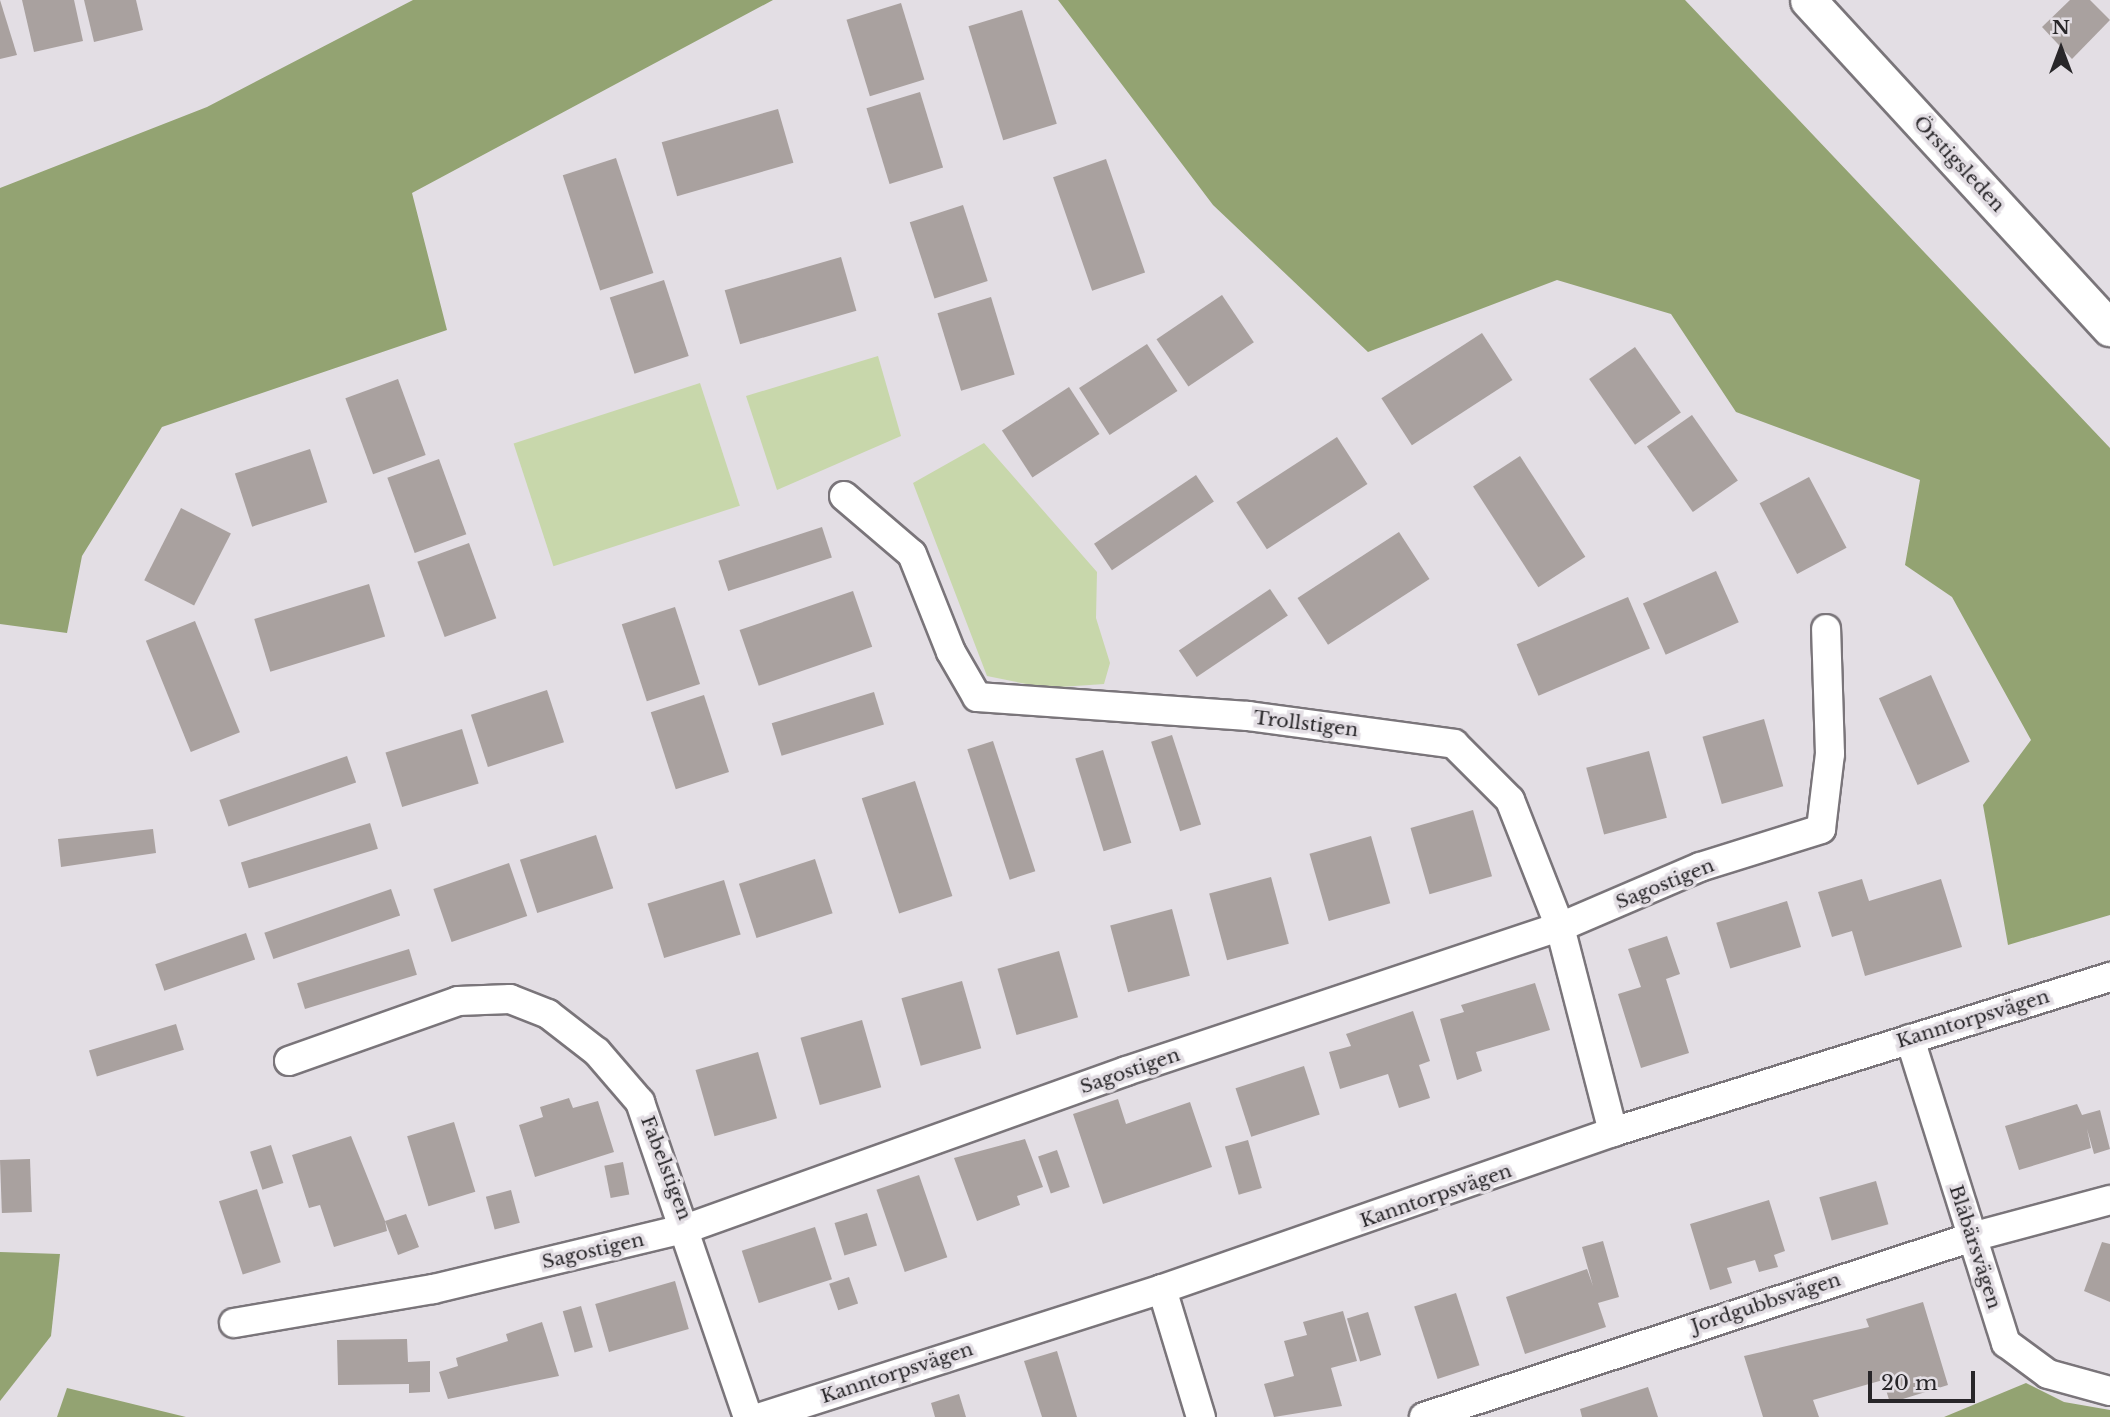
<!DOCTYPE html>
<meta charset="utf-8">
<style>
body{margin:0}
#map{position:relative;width:2110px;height:1417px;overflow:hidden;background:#e3dee4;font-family:"Libre Baskerville",serif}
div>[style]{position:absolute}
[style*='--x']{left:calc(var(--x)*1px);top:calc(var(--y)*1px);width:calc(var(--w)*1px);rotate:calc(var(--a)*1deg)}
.green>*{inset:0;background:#c8d7ab;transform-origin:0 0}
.forest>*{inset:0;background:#93a372}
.building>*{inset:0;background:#a9a19f;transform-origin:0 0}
.roads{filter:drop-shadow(2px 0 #7a757a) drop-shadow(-2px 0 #7a757a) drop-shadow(0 2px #7a757a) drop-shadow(0 -2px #7a757a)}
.minor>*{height:28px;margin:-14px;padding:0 14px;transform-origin:14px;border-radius:14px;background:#fff}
.tertiary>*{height:35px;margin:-17.5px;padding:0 17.5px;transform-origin:17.5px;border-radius:17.5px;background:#fff}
span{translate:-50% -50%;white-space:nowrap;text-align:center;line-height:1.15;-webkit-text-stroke:7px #e3dee4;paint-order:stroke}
.street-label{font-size:19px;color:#282629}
.north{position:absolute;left:2026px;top:14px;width:70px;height:70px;-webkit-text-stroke:5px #e3dee4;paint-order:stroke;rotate:0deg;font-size:19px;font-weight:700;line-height:28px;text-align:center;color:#282629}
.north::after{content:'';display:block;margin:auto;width:24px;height:32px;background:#282629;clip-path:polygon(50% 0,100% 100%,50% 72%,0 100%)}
.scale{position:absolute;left:1868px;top:1371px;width:107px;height:32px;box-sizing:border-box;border:4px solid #282629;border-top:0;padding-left:9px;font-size:21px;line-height:24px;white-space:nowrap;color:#282629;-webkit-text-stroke:5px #e3dee4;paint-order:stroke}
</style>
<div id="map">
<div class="green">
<i style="clip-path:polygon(878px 356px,901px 436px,777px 490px,746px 396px)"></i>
<i style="left:700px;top:383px;width:129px;height:196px;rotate:72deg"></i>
<i style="clip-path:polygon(984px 443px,1097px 572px,1096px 618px,1110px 663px,1104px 684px,1046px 688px,987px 676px,913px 483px)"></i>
</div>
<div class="forest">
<i style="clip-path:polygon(413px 0,773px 0,412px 193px,447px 330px,162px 427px,82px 556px,67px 633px,0 624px,0 188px,207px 107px)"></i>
<i style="clip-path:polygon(1058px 0,1685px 0,2110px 448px,2110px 915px,2008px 945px,1983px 805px,2031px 740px,1952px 597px,1905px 565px,1920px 480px,1736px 412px,1671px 314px,1557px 280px,1368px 352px,1213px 205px)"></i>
<i style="clip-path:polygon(0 1252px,60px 1254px,51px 1336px,0 1401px)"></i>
<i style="clip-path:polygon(2026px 1383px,2064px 1402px,2110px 1410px,2110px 1417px,1944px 1417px)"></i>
<i style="clip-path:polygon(67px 1388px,186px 1417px,57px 1417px)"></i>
</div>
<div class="building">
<i style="clip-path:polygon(0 0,17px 55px,0 59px)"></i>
<i style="clip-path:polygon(22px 0,74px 0,83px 41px,34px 52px)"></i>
<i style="clip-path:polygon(84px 0,136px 0,143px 30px,94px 42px)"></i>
<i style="clip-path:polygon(2070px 0,2090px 0,2110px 20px,2072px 59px,2042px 27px)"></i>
<i style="left:901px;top:3px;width:80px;height:57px;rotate:73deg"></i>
<i style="left:1022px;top:10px;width:119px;height:56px;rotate:73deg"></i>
<i style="left:920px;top:92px;width:79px;height:56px;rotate:73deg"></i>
<i style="left:778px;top:109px;width:56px;height:121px;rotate:74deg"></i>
<i style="left:616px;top:158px;width:121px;height:56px;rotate:72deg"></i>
<i style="left:1106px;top:159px;width:120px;height:56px;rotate:71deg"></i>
<i style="left:963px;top:205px;width:80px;height:56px;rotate:72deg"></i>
<i style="left:841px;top:257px;width:56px;height:121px;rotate:74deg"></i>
<i style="left:664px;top:280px;width:80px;height:57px;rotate:72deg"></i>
<i style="left:1222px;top:295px;width:57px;height:79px;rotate:56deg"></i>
<i style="left:991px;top:297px;width:81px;height:56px;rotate:73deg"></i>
<i style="left:1482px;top:333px;width:56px;height:120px;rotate:57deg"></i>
<i style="left:1147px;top:344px;width:56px;height:81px;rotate:57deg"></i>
<i style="left:1635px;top:347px;width:80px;height:56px;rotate:55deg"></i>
<i style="left:398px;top:379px;width:81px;height:56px;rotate:70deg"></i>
<i style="left:1069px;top:387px;width:56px;height:80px;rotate:57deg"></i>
<i style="left:1692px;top:415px;width:80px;height:55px;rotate:55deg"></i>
<i style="left:1337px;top:437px;width:56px;height:120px;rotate:57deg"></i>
<i style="left:310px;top:449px;width:56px;height:79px;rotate:72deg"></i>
<i style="left:1520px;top:456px;width:120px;height:56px;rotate:57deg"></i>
<i style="left:439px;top:459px;width:80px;height:55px;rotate:70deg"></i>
<i style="left:1196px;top:475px;width:32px;height:123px;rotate:56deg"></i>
<i style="left:1809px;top:477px;width:80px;height:56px;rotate:62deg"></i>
<i style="left:181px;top:508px;width:56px;height:81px;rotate:27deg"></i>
<i style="left:822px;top:527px;width:32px;height:109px;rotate:72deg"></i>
<i style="left:1399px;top:532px;width:56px;height:121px;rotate:57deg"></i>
<i style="left:469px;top:543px;width:80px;height:55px;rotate:70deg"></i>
<i style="left:1716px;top:571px;width:56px;height:80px;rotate:66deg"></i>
<i style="left:369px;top:584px;width:55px;height:120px;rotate:73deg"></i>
<i style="left:1270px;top:589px;width:32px;height:110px;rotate:56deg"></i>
<i style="left:853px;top:591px;width:59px;height:120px;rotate:71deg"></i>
<i style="left:1628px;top:597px;width:56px;height:121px;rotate:67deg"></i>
<i style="left:675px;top:607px;width:81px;height:56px;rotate:72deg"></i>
<i style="left:195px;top:621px;width:120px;height:53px;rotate:68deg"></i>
<i style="left:1931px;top:675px;width:95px;height:57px;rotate:66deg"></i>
<i style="left:547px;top:690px;width:55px;height:80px;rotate:72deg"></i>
<i style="left:874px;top:692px;width:34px;height:107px;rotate:73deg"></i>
<i style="left:704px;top:695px;width:81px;height:56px;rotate:72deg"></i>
<i style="left:1764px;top:719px;width:70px;height:64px;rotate:74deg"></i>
<i style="left:462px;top:729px;width:57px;height:80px;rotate:73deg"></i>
<i style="left:1172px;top:735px;width:94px;height:22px;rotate:72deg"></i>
<i style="left:993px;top:741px;width:137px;height:27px;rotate:72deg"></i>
<i style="left:1103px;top:750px;width:97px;height:29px;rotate:73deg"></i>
<i style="left:1649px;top:751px;width:69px;height:65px;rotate:75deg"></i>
<i style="left:347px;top:756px;width:28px;height:135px;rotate:71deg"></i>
<i style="left:915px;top:781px;width:121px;height:56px;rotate:72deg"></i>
<i style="left:1473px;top:810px;width:69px;height:65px;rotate:74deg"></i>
<i style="left:370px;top:823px;width:27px;height:135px;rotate:73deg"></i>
<i style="clip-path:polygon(153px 829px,156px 853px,61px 867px,58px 839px)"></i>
<i style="left:596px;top:835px;width:56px;height:80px;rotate:72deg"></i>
<i style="left:1371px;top:836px;width:70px;height:64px;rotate:74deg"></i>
<i style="left:815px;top:859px;width:57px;height:80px;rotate:72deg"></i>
<i style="left:509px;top:863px;width:56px;height:80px;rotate:71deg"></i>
<i style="left:1271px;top:877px;width:69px;height:64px;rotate:75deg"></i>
<i style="clip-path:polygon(1862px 879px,1869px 901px,1941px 879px,1962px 947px,1865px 976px,1852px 931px,1832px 937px,1818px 892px)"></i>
<i style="left:724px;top:880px;width:57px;height:80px;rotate:73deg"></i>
<i style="left:391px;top:889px;width:28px;height:134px;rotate:71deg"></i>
<i style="left:1787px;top:901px;width:48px;height:74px;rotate:73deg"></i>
<i style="left:1172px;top:909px;width:69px;height:64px;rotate:75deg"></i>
<i style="left:246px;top:933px;width:28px;height:96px;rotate:71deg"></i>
<i style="clip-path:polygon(1667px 936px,1680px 974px,1666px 979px,1689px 1053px,1641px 1068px,1618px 994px,1641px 987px,1628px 949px)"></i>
<i style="left:409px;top:949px;width:27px;height:117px;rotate:73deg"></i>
<i style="left:1059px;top:951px;width:69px;height:64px;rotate:74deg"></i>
<i style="left:962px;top:981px;width:70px;height:63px;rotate:74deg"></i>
<i style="clip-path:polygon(1535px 983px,1550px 1030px,1476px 1052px,1482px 1071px,1457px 1080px,1440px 1019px,1464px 1012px,1461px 1005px)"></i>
<i style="clip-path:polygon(1413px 1011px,1430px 1061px,1419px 1065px,1430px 1098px,1399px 1108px,1388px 1074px,1340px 1089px,1329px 1052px,1351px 1046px,1346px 1034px)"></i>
<i style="left:862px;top:1020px;width:70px;height:64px;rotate:74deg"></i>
<i style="left:176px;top:1024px;width:27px;height:91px;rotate:73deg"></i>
<i style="left:758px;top:1052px;width:69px;height:65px;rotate:74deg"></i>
<i style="left:1304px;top:1066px;width:51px;height:72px;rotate:72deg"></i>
<i style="clip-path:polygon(569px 1098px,573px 1108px,598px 1101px,614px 1152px,535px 1177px,519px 1125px,543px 1117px,540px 1107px)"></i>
<i style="clip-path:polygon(1118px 1099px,1126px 1124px,1190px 1102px,1212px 1167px,1103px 1204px,1073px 1114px)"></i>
<i style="clip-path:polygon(2077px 1104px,2082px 1115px,2100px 1110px,2110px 1149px,2094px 1154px,2087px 1129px,2091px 1148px,2019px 1170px,2005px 1126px)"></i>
<i style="left:454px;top:1122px;width:73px;height:49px;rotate:73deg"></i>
<i style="clip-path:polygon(351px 1136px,385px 1221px,406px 1214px,419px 1247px,398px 1255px,385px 1221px,387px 1231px,334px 1247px,320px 1205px,309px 1208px,292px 1155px)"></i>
<i style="clip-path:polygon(1025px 1139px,1043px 1187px,1017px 1196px,1020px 1205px,977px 1221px,954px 1158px)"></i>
<i style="left:1248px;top:1140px;width:50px;height:24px;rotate:74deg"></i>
<i style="left:271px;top:1145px;width:40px;height:22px;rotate:72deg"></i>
<i style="left:1057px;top:1150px;width:39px;height:20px;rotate:71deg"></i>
<i style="left:30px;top:1159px;width:53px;height:30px;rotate:88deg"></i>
<i style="left:623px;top:1162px;width:33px;height:19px;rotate:79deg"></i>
<i style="left:919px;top:1175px;width:87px;height:45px;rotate:71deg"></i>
<i style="left:1876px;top:1181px;width:45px;height:59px;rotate:74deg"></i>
<i style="left:257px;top:1189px;width:77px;height:40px;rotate:72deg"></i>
<i style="left:511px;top:1190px;width:34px;height:26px;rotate:75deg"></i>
<i style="clip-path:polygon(1769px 1200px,1785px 1251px,1774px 1255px,1778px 1267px,1759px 1272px,1755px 1260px,1727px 1268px,1732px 1283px,1710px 1290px,1690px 1224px)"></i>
<i style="left:867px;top:1213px;width:34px;height:34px;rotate:73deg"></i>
<i style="left:815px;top:1227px;width:55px;height:77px;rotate:72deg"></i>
<i style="clip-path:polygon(1603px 1241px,1619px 1297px,1598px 1303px,1606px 1327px,1525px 1354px,1506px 1297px,1587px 1269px,1593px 1286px,1582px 1247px)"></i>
<i style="clip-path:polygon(2102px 1242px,2110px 1244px,2110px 1302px,2084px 1291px)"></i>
<i style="left:849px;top:1277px;width:28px;height:21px;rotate:71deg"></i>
<i style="left:675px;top:1281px;width:50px;height:83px;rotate:74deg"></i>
<i style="left:1456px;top:1293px;width:76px;height:44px;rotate:72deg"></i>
<i style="clip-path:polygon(1923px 1302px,1948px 1385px,1890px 1403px,1883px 1380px,1813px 1400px,1819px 1417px,1763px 1417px,1744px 1356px,1869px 1327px,1866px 1319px)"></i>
<i style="left:581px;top:1306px;width:43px;height:19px;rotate:74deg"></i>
<i style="clip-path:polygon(1343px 1311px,1357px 1361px,1331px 1368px,1342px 1406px,1274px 1417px,1264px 1384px,1294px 1376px,1284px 1341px,1307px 1335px,1303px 1322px)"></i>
<i style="left:1368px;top:1312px;width:45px;height:22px;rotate:73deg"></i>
<i style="clip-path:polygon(542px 1322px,559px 1376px,448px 1399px,439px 1372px,458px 1366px,456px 1358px,508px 1341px,506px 1334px)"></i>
<i style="clip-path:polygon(407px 1339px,408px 1362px,430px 1361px,430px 1392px,409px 1393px,409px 1384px,338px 1385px,337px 1340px)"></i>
<i style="clip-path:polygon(1057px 1351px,1077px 1417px,1042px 1417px,1024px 1361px)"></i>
<i style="clip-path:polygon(1648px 1387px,1658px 1417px,1582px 1417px,1580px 1409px)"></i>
<i style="clip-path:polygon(959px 1394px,966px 1417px,935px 1417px,931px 1403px)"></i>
</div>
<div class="roads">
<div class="minor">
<i style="--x:844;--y:496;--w:89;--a:40.5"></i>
<i style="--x:912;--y:554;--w:105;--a:68.3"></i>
<i style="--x:951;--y:652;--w:52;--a:60"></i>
<i style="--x:977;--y:697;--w:272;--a:4"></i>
<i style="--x:1248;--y:716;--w:208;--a:7.7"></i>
<i style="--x:1454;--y:744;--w:79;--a:45"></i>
<i style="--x:1510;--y:800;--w:136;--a:68.5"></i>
<i style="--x:1560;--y:927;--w:212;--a:75.5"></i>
<i style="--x:1910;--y:1039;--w:319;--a:72.5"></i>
<i style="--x:2006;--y:1343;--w:52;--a:36.4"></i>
<i style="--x:2048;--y:1374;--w:64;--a:15.3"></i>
<i style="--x:289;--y:1061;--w:179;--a:-19.5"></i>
<i style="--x:458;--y:1001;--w:52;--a:-2.2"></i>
<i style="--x:510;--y:999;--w:41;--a:21.5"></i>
<i style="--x:548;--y:1014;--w:62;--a:37.8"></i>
<i style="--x:597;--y:1052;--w:66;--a:49.3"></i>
<i style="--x:640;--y:1102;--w:333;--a:71.1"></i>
<i style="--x:1162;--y:1289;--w:134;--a:73.1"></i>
<i style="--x:234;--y:1323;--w:202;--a:-9.7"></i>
<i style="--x:433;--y:1289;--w:262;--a:-13.5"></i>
<i style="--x:688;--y:1228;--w:465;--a:-19.7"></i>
<i style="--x:1126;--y:1071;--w:457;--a:-18.4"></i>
<i style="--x:1560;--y:927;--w:152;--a:-23.2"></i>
<i style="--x:1700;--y:867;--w:127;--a:-17.4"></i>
<i style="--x:1821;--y:829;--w:76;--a:-83.2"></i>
<i style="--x:1830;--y:754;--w:125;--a:-91.8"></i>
<i style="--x:761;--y:1417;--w:421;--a:-17.7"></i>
<i style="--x:1162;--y:1289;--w:478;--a:-19.2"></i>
<i style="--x:1613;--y:1132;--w:521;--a:-17.32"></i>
<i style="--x:1424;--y:1417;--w:577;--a:-18.18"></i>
<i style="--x:1972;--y:1237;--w:143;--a:-15"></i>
</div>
<div class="tertiary">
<i style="--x:1808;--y:0;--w:446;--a:47.4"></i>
</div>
</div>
<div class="street-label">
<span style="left:1959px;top:164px;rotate:47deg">Örstigsleden</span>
<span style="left:1306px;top:724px;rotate:7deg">Trollstigen</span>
<span style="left:1665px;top:884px;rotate:-22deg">Sagostigen</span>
<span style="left:1973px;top:1019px;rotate:-17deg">Kanntorpsvägen</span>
<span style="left:1130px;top:1071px;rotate:-19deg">Sagostigen</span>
<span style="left:666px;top:1168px;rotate:69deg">Fabelstigen</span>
<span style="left:1436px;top:1196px;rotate:-19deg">Kanntorpsvägen</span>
<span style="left:1975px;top:1247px;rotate:72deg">Blåbärsvägen</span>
<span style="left:593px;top:1251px;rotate:-13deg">Sagostigen</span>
<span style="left:1766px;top:1303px;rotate:-18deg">Jordgubbsvägen</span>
<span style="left:897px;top:1373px;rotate:-18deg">Kanntorpsvägen</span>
</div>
<div class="north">N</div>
<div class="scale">20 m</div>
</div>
